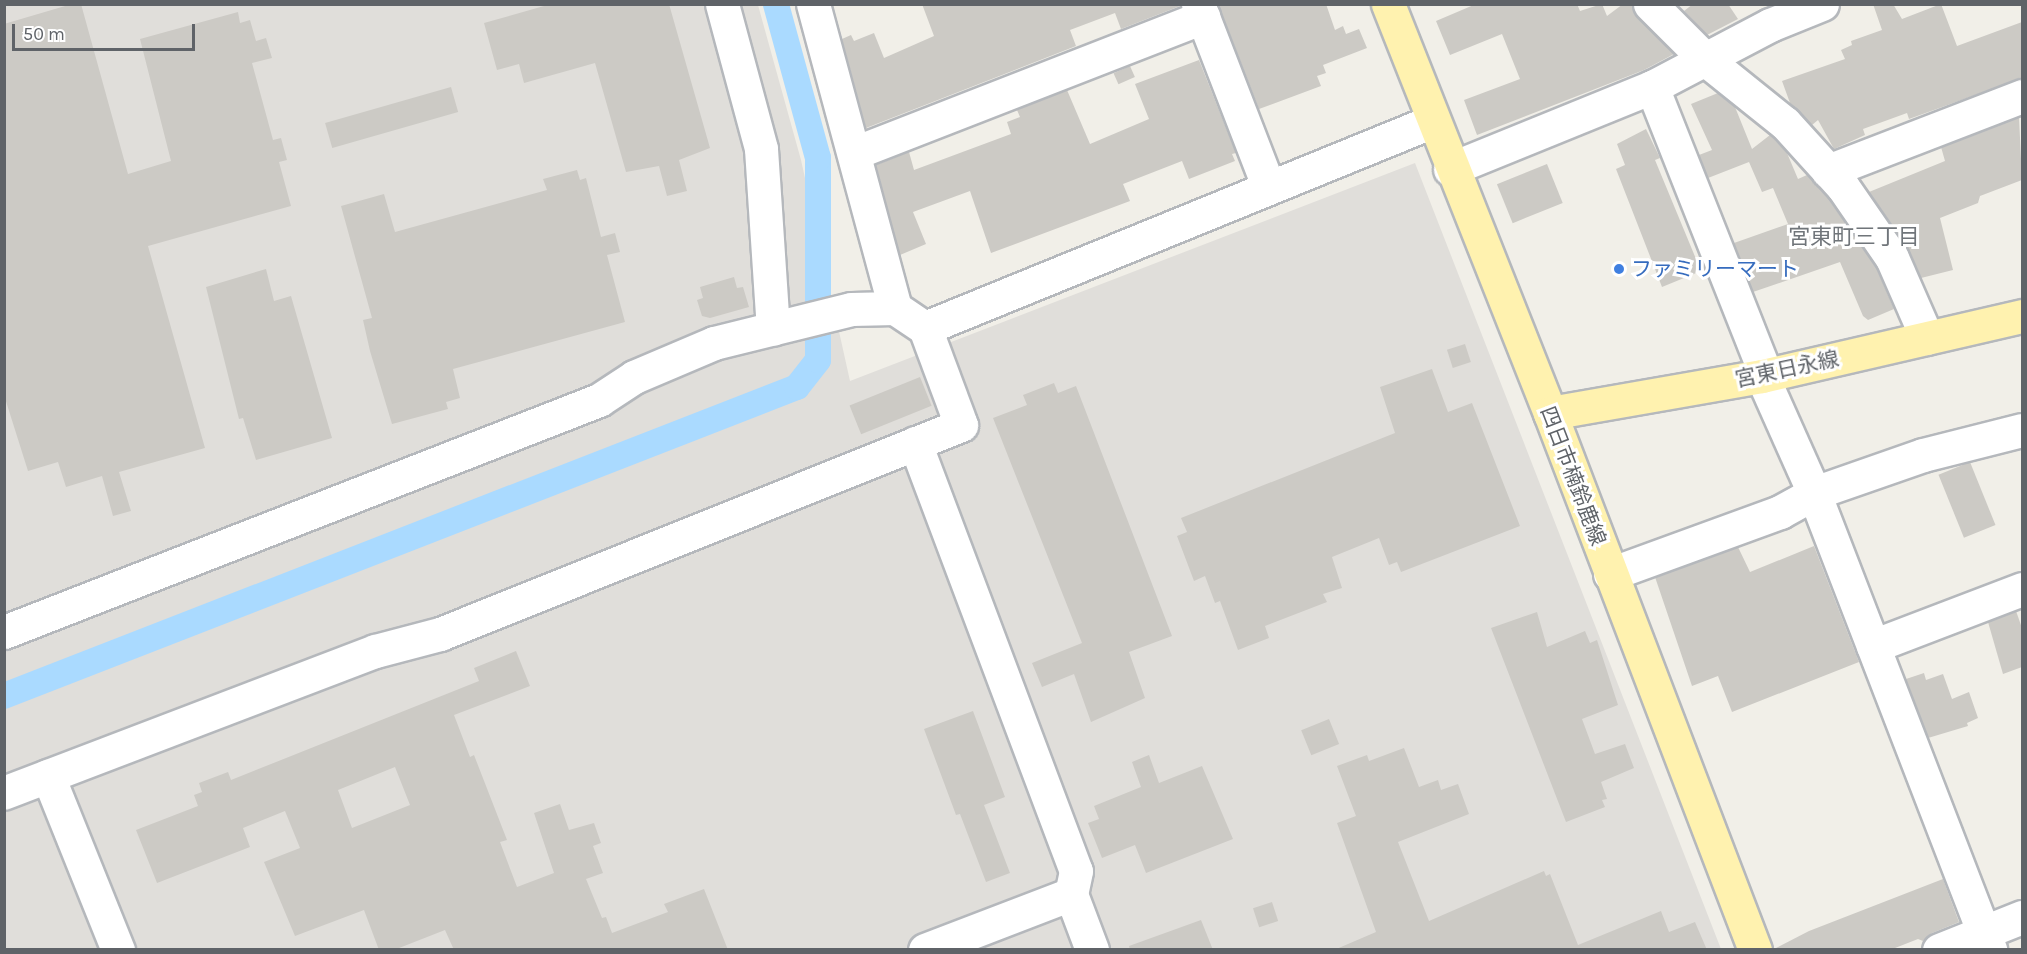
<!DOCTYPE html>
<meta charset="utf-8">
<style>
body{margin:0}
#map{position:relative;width:2027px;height:954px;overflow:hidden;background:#f1efe8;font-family:Karla,"Noto Sans JP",sans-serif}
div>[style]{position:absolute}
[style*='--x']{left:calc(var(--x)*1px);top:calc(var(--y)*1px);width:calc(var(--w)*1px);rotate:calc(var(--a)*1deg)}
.industrial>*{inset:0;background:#e0deda}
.canal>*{height:26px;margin:-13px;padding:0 13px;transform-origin:13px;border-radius:13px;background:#aadaff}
.building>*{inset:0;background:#cccac5;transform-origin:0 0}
.roads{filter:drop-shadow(2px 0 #b5b8bc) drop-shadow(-2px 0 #b5b8bc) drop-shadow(0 2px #b5b8bc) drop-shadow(0 -2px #b5b8bc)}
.minor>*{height:33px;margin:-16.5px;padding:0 16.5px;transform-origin:16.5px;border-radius:16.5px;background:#fff}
.major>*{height:33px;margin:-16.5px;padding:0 16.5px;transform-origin:16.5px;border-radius:16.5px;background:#fff2af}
.dots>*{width:16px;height:16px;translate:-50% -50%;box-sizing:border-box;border:3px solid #fff;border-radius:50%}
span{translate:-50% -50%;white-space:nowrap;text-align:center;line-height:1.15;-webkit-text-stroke:6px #fff;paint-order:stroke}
.shop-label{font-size:21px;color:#366cbe}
.left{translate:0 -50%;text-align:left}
.street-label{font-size:21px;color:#5f6368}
.neighbourhood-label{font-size:22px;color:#70757a}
.frame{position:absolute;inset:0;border:6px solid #5f6368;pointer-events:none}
.scale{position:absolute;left:12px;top:24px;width:183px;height:27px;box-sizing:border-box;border:3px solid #5f6368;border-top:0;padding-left:8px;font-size:18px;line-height:21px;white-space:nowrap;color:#5f6368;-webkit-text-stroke:4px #fff;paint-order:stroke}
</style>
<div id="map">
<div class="industrial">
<i style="clip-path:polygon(5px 4px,758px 5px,801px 160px,850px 381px,1415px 163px,1721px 949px,5px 950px)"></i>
</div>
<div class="canal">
<i style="--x:4;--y:696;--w:851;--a:-21.29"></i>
<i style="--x:797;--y:387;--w:34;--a:-52"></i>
<i style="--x:818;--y:360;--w:202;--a:-90"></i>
<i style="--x:818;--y:158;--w:160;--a:-105.3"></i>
</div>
<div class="building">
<i style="clip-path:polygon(72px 4px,81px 4px,128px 174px,171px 161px,140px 39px,238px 12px,240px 23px,250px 20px,256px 41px,266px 38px,272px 58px,252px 63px,273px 140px,281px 138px,287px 160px,279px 162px,291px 206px,148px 246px,205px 448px,119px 472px,131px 511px,113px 516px,102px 476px,66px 487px,58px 462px,28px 471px,4px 395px,4px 24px)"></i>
<i style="clip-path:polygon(551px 4px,669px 4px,710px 148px,679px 160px,687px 191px,667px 196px,659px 166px,626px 172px,595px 63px,524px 83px,519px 64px,497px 70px,484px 23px)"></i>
<i style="clip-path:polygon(922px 4px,1180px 4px,1180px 6px,1121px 29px,1115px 13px,1070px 30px,1076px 46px,866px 128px,842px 39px,851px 35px,854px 41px,874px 33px,884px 58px,934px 36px)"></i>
<i style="clip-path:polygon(1218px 4px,1326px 4px,1335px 30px,1343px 26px,1346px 34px,1359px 29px,1367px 48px,1323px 65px,1326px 73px,1317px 76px,1321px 86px,1259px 109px)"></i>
<i style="clip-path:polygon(1476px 4px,1577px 4px,1580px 11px,1602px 4px,1607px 16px,1623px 4px,1632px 4px,1637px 17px,1674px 54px,1644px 70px,1477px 135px,1464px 100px,1520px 79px,1502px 34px,1450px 55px,1436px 21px)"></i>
<i style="clip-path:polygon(1693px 4px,1728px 4px,1738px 19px,1707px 35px,1684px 11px)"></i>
<i style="clip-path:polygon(1873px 4px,1893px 4px,1902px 19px,1941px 4px,1957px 46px,2022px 22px,2022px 78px,1909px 119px,1907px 113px,1863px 129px,1865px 135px,1834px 149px,1818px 120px,1812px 125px,1790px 103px,1782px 81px,1845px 59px,1841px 50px,1852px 45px,1851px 41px,1882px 30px)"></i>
<i style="clip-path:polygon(1199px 60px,1236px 153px,1232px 154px,1235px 161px,1189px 179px,1182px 161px,1123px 184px,1130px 201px,991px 253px,970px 191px,913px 212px,926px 244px,900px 255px,876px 165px,909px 152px,914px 170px,1011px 134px,1007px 122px,1020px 117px,1017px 110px,1067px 90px,1090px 144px,1149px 119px,1135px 84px)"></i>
<i style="left:1130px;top:66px;width:12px;height:18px;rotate:66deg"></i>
<i style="left:451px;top:87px;width:26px;height:131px;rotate:74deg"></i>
<i style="clip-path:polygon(1718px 93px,1735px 107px,1752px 149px,1770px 135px,1787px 153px,1798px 179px,1807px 175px,1828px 198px,1876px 267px,1894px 309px,1868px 320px,1863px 316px,1840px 262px,1753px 292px,1734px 243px,1788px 224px,1773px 188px,1762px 192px,1749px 162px,1708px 178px,1699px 155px,1712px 150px,1691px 104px)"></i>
<i style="clip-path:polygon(2019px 117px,2022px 180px,1980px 196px,1978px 203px,1940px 218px,1953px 270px,1921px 278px,1908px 248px,1869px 192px,1945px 161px,1941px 147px)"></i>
<i style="clip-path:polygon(1646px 129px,1660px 158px,1655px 160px,1701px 271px,1662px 287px,1616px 169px,1625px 165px,1617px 144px)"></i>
<i style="left:1547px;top:164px;width:42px;height:54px;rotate:68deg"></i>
<i style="clip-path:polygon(577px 170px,580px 180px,586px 178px,601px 237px,615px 233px,620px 252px,607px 255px,625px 322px,453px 369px,460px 398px,446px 402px,448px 409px,392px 424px,370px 351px,363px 320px,372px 318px,341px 206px,384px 194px,395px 232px,547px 190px,543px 179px)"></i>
<i style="clip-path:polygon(266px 269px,274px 301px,291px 296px,332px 438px,256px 460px,243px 418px,239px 419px,206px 287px)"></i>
<i style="clip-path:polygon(734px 277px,737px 288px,743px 287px,749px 307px,710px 318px,702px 316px,697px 300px,703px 298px,700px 287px)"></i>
<i style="left:1465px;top:344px;width:19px;height:19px;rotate:72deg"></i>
<i style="clip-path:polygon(1432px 369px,1448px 412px,1472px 403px,1520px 526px,1401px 572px,1397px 562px,1389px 565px,1379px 538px,1332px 557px,1342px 588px,1323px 594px,1327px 602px,1265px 626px,1269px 638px,1238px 650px,1220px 601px,1215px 603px,1205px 576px,1194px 581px,1177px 536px,1187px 532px,1181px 518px,1395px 433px,1380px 387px)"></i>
<i style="left:920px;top:377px;width:31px;height:76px;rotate:68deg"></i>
<i style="clip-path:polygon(1054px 383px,1058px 393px,1076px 386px,1172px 636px,1129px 652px,1145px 698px,1091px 722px,1074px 674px,1042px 687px,1032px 663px,1082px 643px,993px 418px,1027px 405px,1023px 395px)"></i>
<i style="left:1970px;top:462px;width:68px;height:34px;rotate:68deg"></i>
<i style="clip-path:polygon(1814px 546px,1859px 662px,1732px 712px,1718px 676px,1692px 686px,1655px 577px,1738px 547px,1750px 572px)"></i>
<i style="clip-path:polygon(2016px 611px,2022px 628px,2022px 667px,2003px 674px,1988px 622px)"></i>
<i style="clip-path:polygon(1537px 612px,1547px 647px,1585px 631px,1590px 643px,1597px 640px,1618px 705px,1582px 719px,1595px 754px,1625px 744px,1634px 768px,1601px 782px,1607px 799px,1602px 800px,1605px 807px,1566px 822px,1491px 628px)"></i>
<i style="clip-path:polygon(evenodd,516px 651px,530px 686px,454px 715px,470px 757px,474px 755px,507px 840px,500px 842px,517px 887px,554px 873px,534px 813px,560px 804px,569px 830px,594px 823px,601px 843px,593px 846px,603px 873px,586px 879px,602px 918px,606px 917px,612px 933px,668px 912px,664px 904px,704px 889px,728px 950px,454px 950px,445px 930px,394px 950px,379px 950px,364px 910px,295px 936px,264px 862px,300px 848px,285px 811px,243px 828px,250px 847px,157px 883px,136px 830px,198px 806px,194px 795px,202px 792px,199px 783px,228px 772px,231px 780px,479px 681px,474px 668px,516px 651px,395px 767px,410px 805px,352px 828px,338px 790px,395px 767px)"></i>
<i style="clip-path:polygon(1924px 673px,1926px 680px,1943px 674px,1952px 699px,1969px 692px,1978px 718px,1967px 723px,1968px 726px,1928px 738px,1906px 679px)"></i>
<i style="clip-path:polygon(973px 711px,1005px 797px,984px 805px,1010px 873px,986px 882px,960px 814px,956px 815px,924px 729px)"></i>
<i style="left:1329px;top:719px;width:27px;height:30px;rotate:68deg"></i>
<i style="clip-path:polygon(1404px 748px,1419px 787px,1438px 780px,1441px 790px,1458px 784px,1469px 814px,1398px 842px,1429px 921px,1544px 871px,1546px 876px,1550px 874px,1578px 945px,1661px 911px,1669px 932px,1695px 922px,1707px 950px,1334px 950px,1376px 932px,1337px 823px,1356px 816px,1337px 766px,1367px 755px,1369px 761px)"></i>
<i style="clip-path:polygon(1149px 755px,1159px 783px,1202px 766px,1233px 839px,1146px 873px,1135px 845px,1102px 858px,1088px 823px,1099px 819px,1094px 806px,1141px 787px,1132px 762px)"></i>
<i style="clip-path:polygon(1943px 879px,1959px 922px,1932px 933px,1923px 941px,1918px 939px,1890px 950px,1774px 949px,1809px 931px)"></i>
<i style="left:1272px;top:902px;width:20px;height:20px;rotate:72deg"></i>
<i style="clip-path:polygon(1201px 920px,1213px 950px,1130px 950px,1129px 946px)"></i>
</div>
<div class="roads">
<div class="minor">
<i style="--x:722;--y:4;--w:150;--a:74.9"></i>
<i style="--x:761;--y:149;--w:180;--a:86.2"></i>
<i style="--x:813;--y:4;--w:315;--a:74.9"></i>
<i style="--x:1198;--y:4;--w:194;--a:68.9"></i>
<i style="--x:1650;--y:4;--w:78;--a:45"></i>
<i style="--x:1705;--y:59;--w:102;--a:38.7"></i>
<i style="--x:1785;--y:123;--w:86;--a:47.8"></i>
<i style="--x:1843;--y:187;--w:86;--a:55.4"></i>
<i style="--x:1892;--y:258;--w:87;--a:66.4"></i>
<i style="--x:1652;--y:87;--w:310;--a:68.4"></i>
<i style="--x:854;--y:153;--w:375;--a:-21.3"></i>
<i style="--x:1450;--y:169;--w:218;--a:-22.1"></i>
<i style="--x:1652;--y:87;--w:133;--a:-27.7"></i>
<i style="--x:1770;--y:25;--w:56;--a:-22"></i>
<i style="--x:1828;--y:171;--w:208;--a:-21.1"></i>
<i style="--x:925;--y:328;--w:549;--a:-22.17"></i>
<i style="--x:1762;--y:376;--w:128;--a:66"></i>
<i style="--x:1814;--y:493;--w:490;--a:68.9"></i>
<i style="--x:915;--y:443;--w:457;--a:69.4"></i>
<i style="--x:1076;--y:871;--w:24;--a:102"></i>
<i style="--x:1071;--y:894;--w:60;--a:69.4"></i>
<i style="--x:1610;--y:574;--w:181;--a:-20"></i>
<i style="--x:1780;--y:512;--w:39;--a:-29"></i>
<i style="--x:1814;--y:493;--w:115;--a:-19.2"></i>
<i style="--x:1923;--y:455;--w:102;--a:-14.2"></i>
<i style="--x:4;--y:632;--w:639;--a:-21.3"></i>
<i style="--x:599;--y:400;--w:42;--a:-33.3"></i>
<i style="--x:634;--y:377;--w:87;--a:-23"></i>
<i style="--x:714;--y:343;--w:141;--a:-13.9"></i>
<i style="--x:851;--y:309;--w:44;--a:-1.3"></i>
<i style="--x:895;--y:308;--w:36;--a:34"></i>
<i style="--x:925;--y:328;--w:103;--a:69.6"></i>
<i style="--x:961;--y:425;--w:561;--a:158.14"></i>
<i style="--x:440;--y:634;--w:67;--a:165.3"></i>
<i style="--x:375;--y:651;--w:397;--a:159.1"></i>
<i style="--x:1873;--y:646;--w:160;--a:-20.9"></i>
<i style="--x:48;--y:776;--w:188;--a:68.1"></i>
<i style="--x:925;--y:950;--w:156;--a:-21"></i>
<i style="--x:1939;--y:950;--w:89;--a:-21.7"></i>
</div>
<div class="major">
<i style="--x:1388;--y:4;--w:440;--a:68.4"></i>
<i style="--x:1550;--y:413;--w:575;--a:69.11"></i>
<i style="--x:1550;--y:413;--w:215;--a:-9.9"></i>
<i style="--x:1762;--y:376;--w:267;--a:-13"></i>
</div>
</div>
<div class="dots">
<i style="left:1619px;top:269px;background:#3f7fe0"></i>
</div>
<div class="shop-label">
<span class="left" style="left:1631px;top:269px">ファミリーマート</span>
</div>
<div class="street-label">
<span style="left:1787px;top:369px;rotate:-12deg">宮東日永線</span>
<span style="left:1573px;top:476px;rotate:69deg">四日市楠鈴鹿線</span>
</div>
<div class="neighbourhood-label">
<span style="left:1854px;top:238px">宮東町三丁目</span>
</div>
<div class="frame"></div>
<div class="scale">50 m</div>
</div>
